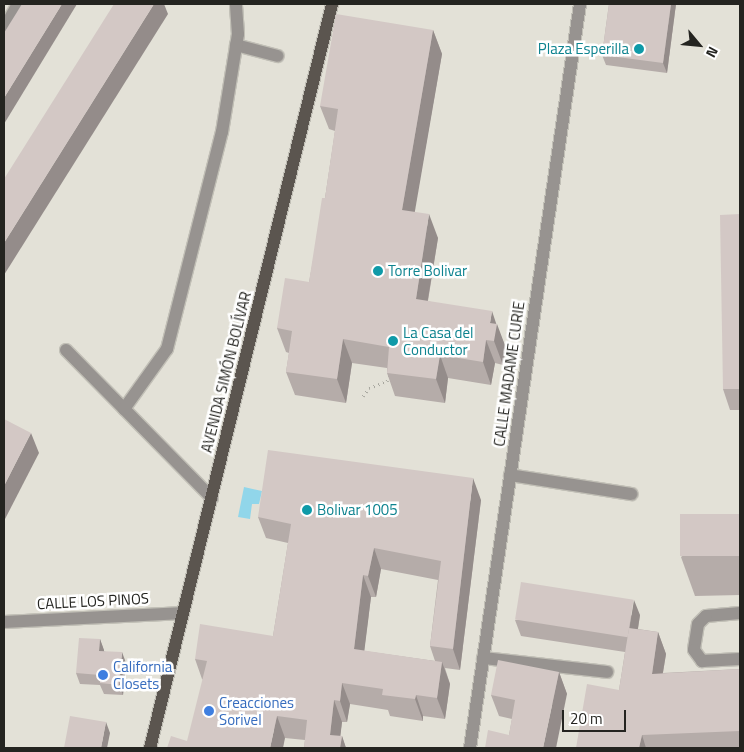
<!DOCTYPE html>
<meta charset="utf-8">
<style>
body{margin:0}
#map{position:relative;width:744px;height:752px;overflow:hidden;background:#e3e1d7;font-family:"Titillium Web",sans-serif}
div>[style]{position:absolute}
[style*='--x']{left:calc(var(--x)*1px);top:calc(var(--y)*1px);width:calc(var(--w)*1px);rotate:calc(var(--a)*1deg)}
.water>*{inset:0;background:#91d6ea}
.path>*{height:3px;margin-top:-1.5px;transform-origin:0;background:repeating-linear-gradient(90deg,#a7a69e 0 1px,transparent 0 5px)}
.roads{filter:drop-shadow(1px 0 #c1bfb6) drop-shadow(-1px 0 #c1bfb6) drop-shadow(0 1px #c1bfb6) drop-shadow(0 -1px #c1bfb6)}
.minor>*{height:12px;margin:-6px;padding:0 6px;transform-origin:6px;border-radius:6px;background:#979390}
.major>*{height:12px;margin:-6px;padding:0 6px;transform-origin:6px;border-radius:6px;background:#5b554f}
.wall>*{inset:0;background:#b5aca9}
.shaded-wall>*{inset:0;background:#948c8a}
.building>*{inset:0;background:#d3c8c5;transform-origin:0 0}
.dots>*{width:14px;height:14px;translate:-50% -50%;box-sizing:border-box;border:2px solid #fff;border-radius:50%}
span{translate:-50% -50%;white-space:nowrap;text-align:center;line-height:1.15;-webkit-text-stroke:5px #fff;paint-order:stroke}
.culture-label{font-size:15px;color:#0d838f}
.right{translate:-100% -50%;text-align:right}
.left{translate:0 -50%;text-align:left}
.street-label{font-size:15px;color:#242420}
.shop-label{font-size:15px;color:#366cbe}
.frame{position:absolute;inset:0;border:5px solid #242420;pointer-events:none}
.north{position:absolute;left:674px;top:20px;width:50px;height:50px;-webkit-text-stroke:4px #fff;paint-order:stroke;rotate:118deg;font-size:14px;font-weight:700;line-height:20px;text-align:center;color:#242420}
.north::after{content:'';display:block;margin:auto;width:18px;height:22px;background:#242420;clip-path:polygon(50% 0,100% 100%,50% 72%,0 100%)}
.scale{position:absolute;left:562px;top:710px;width:64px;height:22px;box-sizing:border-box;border:2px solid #242420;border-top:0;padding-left:6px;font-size:15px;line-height:18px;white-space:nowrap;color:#242420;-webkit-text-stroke:4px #fff;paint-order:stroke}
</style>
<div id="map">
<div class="water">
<i style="clip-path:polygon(244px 487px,262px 491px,259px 504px,252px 504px,250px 519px,238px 517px)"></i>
</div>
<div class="path">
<i style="--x:363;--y:396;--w:10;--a:-53"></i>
<i style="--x:369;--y:388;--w:19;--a:-21"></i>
<i style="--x:387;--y:381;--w:6;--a:-59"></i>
</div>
<div class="roads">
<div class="minor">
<i style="--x:4;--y:29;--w:29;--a:-61"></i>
<i style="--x:236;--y:45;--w:43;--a:14.7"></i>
<i style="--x:66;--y:350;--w:208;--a:45.4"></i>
<i style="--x:124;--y:409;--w:74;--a:-54.4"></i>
<i style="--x:167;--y:349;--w:224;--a:-75.8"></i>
<i style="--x:222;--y:132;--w:99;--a:-80.7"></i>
<i style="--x:238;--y:34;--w:30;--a:-94"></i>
<i style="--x:510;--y:475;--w:123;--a:8.9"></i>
<i style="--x:740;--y:613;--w:34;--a:175"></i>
<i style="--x:706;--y:616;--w:11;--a:135"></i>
<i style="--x:698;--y:624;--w:26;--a:99"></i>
<i style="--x:694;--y:650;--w:14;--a:54"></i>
<i style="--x:702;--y:661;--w:38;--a:-3"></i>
<i style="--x:4;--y:622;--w:179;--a:-2.9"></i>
<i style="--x:483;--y:658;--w:125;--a:6.4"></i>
<i style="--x:470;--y:748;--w:752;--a:-81.59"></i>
</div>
<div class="major">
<i style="--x:150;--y:748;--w:766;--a:-76.25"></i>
</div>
</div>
<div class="wall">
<i style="clip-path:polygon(609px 4px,676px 4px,667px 73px,606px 65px,602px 55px)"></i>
<i style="clip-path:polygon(433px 30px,442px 54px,414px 212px,438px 238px,428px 301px,496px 324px,506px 348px,503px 365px,495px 363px,491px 385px,448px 378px,445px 403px,395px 396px,387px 373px,387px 368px,352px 363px,346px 403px,295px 395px,286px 372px,289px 353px,286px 352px,277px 328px,309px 282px,325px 198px,335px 131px,329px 129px,320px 106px)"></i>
<i style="clip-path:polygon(740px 214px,740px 410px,730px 410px,723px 389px)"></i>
<i style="clip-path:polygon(evenodd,481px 500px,460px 670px,445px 668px,450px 684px,445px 719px,423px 716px,423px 721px,390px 716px,388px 710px,350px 704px,347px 722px,342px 722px,340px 736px,342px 736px,346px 748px,304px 748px,305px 740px,285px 738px,202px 679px,195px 659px,273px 636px,288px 543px,266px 538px,258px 517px,481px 500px,381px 569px,438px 580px,430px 646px,435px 661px,364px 651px,371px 597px,376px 597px,381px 569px)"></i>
<i style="clip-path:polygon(740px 514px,740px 595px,695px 596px,681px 557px)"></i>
<i style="clip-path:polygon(640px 615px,638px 629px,658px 632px,666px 654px,663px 673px,740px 669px,740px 748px,576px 748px,619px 690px,625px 652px,521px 636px,515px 620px)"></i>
<i style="clip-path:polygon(100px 639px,104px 651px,126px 663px,123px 695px,104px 694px,100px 685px,80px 684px,76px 673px)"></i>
<i style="clip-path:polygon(559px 672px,567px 694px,509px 735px,512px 719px,499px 716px,491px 695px)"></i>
</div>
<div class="shaded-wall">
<i style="clip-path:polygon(62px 4px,77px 4px,4px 124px,4px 98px)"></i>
<i style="clip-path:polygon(154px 4px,164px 4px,168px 14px,4px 275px,4px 243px)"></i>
<i style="clip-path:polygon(671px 4px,676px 4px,667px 73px,663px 63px)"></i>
<i style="clip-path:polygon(433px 30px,442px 54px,411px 234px,402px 210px)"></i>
<i style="clip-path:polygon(429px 214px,438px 238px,424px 323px,416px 299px)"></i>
<i style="clip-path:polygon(492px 311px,497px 326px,497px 324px,506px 348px,503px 365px,494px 341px,490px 323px)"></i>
<i style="clip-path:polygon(343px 339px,352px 363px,346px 403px,337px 379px)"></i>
<i style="clip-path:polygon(486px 340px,495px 363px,491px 385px,483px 362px)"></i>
<i style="clip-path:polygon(440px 355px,448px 378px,445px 403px,436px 379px)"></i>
<i style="clip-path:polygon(31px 433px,39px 453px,4px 521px,4px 486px)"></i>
<i style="clip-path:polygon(473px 478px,481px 500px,460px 670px,453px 649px)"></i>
<i style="clip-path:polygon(374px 548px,381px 569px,376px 597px,368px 576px)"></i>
<i style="clip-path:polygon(363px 575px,371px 597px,362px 670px,354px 649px)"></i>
<i style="clip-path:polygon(634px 600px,640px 615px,634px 653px,628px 637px)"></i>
<i style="clip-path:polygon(658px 632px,666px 654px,659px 695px,652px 674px)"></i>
<i style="clip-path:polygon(100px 639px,104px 650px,103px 662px,99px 651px)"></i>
<i style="clip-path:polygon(122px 652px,126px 663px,123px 695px,119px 685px)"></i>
<i style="clip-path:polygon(442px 662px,450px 684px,445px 719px,437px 698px)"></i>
<i style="clip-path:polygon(559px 672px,567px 694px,556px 748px,543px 748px)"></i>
<i style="clip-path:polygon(342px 683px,350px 704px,347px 722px,340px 701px)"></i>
<i style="clip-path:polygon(416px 695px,423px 716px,423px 721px,415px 699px)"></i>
<i style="clip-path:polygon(334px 700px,342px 722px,339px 748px,330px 735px)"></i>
<i style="clip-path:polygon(277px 716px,285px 738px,283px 748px,270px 748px)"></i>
<i style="clip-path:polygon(106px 722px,110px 733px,107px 748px,101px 748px)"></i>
<i style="clip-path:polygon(642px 735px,646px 748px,639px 748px)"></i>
<i style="clip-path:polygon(342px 736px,346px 748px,340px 748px)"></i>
</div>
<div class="building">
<i style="clip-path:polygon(22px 4px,62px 4px,4px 98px,4px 33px)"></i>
<i style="clip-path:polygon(114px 4px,154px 4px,4px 243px,4px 179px)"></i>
<i style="clip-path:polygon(609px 4px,671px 4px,663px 63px,602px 55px)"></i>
<i style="clip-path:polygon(336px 14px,433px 30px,402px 210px,429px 214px,416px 299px,492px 311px,490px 323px,497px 324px,494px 341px,486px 340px,483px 362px,440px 355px,436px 379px,387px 373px,389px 347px,343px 339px,337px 379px,286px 372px,292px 331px,277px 328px,285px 278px,309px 282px,322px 198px,325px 198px,338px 109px,320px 106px)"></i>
<i style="clip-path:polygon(740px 214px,740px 389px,723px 389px,720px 215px)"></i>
<i style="clip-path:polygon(4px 419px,31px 433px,4px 486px)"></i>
<i style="clip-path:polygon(268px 450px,473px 478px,453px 649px,430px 646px,441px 561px,374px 548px,368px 576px,363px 575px,354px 649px,442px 662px,437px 698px,416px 695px,415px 699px,382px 695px,383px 689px,342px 683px,340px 701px,334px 700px,330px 735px,342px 736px,340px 748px,304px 748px,307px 720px,277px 716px,270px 748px,167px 748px,171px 736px,187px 741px,207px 661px,195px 659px,200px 624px,273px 636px,291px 524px,258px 517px)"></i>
<i style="left:740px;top:514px;width:42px;height:60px;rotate:90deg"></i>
<i style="left:521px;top:582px;width:114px;height:38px;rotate:9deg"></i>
<i style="clip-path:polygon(629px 628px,658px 632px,652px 674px,740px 669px,740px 731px,642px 735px,639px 748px,576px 748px,587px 684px,619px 690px)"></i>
<i style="clip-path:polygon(79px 638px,100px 639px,99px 651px,122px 652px,119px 685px,100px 683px,100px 675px,76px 673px)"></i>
<i style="clip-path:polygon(498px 660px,559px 672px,543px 748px,485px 748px,488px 730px,509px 735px,515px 700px,491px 695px)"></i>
<i style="clip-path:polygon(70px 716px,106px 722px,101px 748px,64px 748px)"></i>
</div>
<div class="dots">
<i style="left:639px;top:49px;background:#0f9aa8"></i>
<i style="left:378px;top:271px;background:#0f9aa8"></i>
<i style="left:393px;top:341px;background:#0f9aa8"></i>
<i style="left:307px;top:510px;background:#0f9aa8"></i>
<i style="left:103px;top:675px;background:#3f7fe0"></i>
<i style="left:209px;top:711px;background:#3f7fe0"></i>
</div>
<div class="culture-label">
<span class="right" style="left:629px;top:49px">Plaza Esperilla</span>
<span class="left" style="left:388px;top:271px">Torre Bolivar</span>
<span class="left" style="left:403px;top:341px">La Casa del<br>Conductor</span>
<span class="left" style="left:317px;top:510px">Bolivar 1005</span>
</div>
<div class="street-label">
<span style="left:226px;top:372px;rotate:-76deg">AVENIDA SIMÓN BOLÍVAR</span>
<span style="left:509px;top:374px;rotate:-82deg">CALLE MADAME CURIE</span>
<span style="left:93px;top:601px;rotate:-3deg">CALLE LOS PINOS</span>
</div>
<div class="shop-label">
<span class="left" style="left:113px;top:675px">California<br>Closets</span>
<span class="left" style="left:219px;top:711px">Creacciones<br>Sorivel</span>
</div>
<div class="frame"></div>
<div class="north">N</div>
<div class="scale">20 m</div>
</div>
